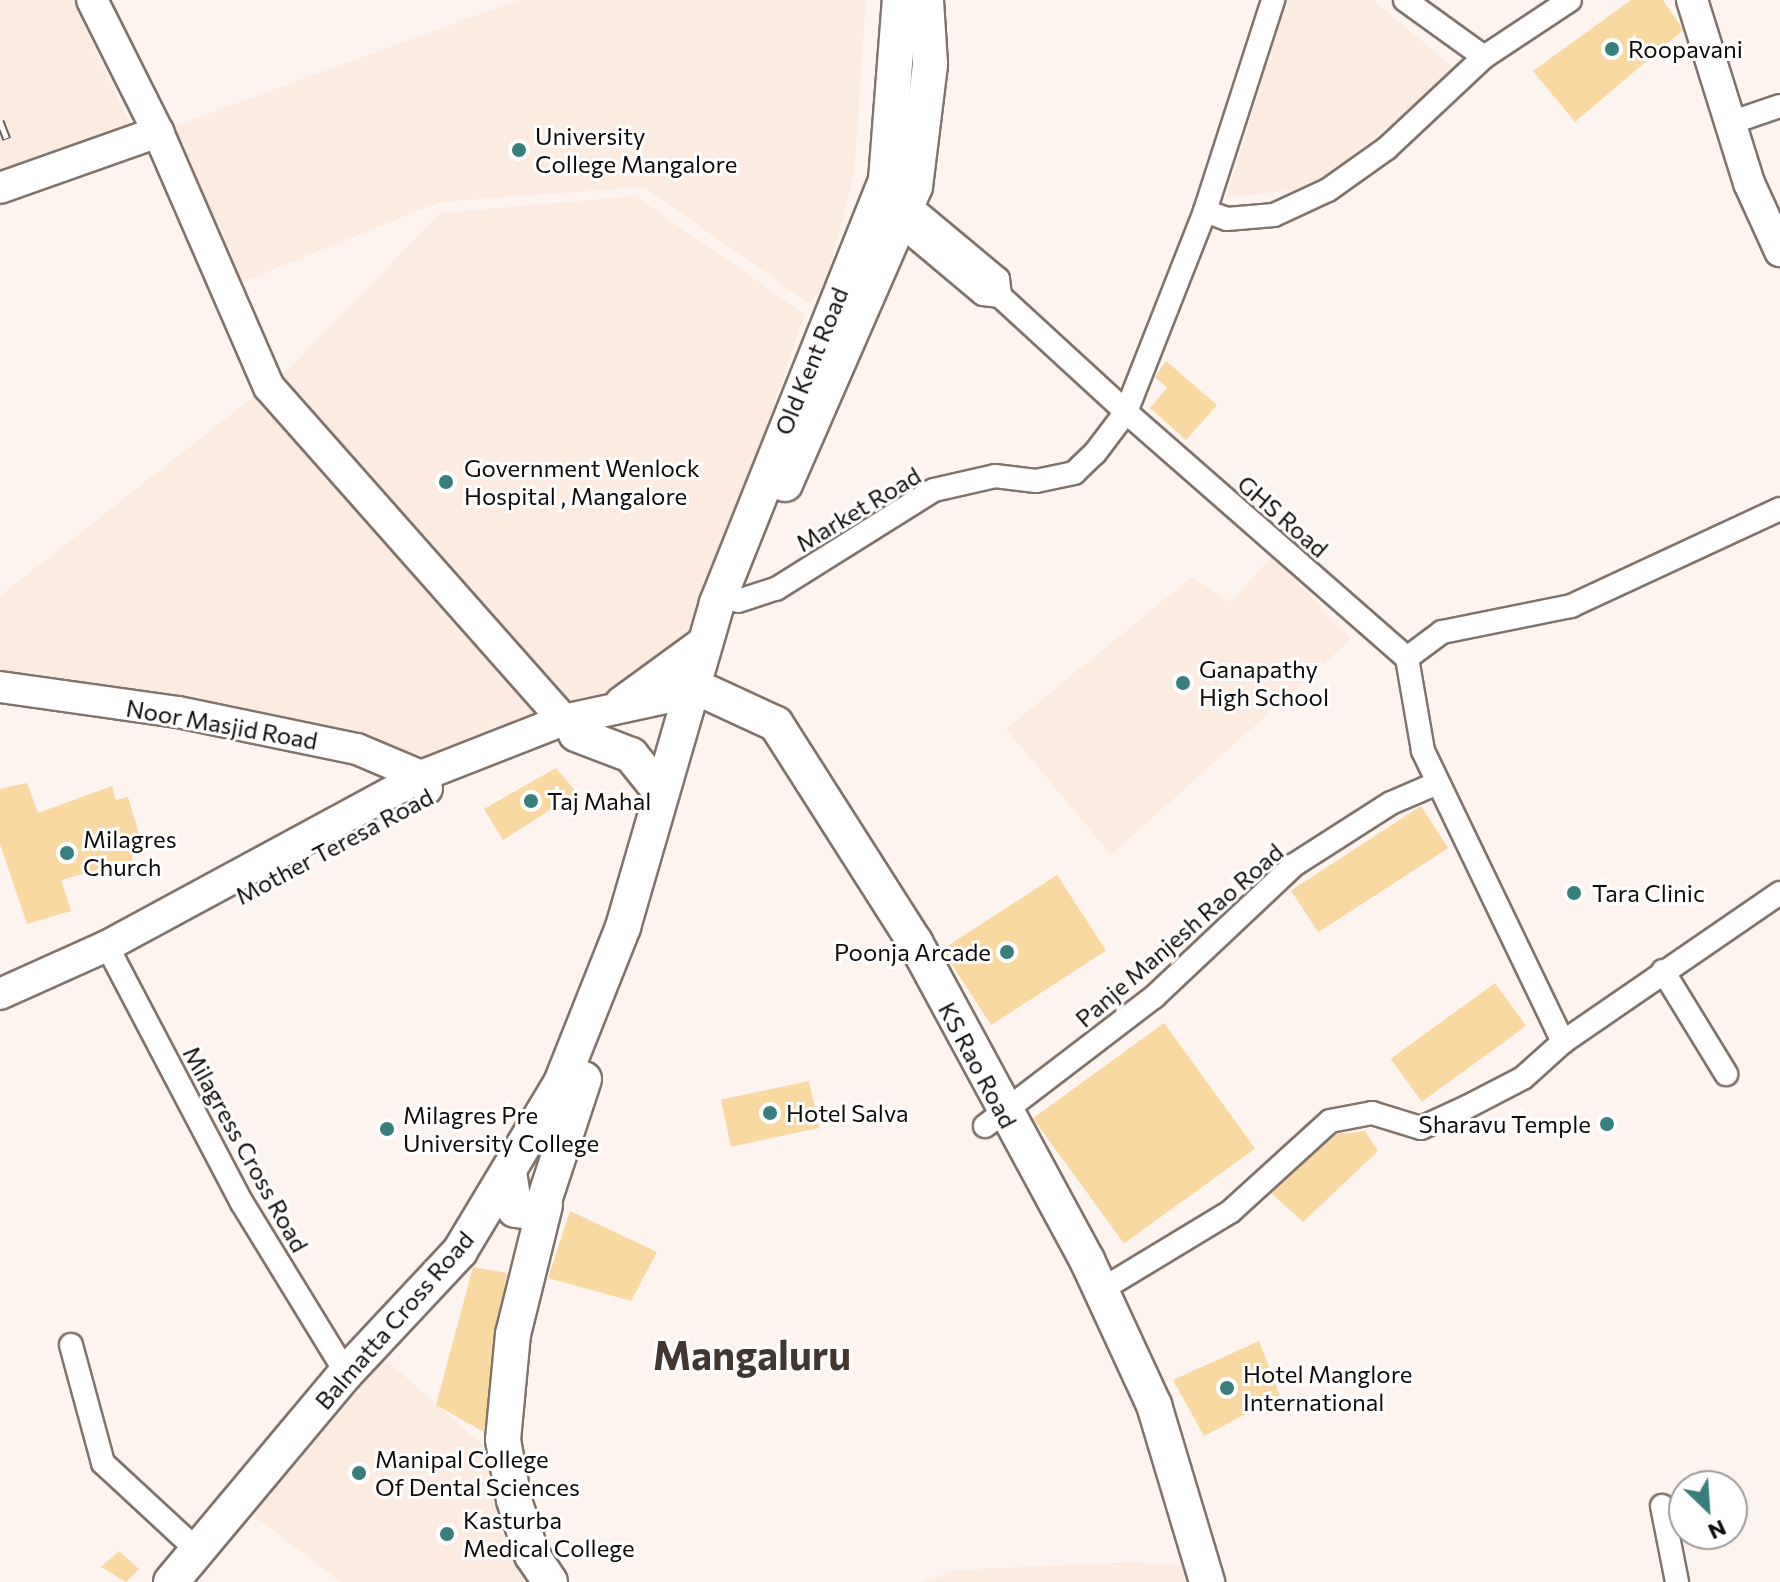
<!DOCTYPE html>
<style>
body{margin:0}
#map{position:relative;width:1780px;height:1582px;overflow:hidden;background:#fdf4ef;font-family:Commissioner,sans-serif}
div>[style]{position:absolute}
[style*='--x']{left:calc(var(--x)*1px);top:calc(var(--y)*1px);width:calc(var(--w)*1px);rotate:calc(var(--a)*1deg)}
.built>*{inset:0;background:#fcebe0}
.building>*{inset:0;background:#f9d8a1;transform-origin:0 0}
.roads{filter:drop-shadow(2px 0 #7f736b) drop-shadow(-2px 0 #7f736b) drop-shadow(0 2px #7f736b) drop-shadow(0 -2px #7f736b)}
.street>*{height:22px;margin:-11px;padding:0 11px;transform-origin:11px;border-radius:11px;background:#fff}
.secondary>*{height:30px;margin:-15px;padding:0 15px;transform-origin:15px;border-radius:15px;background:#fff}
.primary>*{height:34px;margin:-17px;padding:0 17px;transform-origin:17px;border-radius:17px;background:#fff}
.rail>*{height:9px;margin-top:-4.5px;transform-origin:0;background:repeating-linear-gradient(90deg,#fff 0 18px,#625c58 0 36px);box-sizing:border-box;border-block:2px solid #625c58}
.dots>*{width:22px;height:22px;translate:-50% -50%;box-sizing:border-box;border:4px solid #fff;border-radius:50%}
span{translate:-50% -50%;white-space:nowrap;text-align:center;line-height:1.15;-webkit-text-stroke:6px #fff;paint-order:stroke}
.poi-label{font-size:24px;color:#100b08}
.left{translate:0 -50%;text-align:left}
.right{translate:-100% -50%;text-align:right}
.street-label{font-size:24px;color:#100b08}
.town-label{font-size:40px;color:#423730;font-weight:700}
.north{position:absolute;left:1668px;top:1470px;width:80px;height:80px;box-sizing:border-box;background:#fff;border:2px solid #9f9d9c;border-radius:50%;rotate:155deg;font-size:22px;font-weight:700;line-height:32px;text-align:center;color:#100b08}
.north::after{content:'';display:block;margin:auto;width:28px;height:36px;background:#377f7c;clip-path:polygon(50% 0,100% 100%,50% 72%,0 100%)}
</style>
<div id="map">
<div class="built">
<i style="clip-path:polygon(0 0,72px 0,132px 128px,0 176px)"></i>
<i style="clip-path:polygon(518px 0,866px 0,854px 175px,827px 278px,810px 304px,644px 187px,440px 202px,232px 286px,174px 126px)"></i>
<i style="clip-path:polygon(1287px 0,1373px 0,1457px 71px,1311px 188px,1226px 198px)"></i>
<i style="clip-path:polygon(635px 196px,805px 314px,701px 617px,683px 647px,612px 710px,427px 759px,0 672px,0 596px,290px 368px,440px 213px)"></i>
<i style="clip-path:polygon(1272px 556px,1351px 639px,1111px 855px,1006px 729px,1192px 577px,1231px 602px)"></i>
<i style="clip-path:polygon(385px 1359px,488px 1450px,544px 1582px,341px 1582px,253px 1515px)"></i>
<i style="clip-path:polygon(1132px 1562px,1191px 1566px,1195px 1582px,924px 1582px,956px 1570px)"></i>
</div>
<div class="building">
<i style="clip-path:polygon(1631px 0,1663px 0,1683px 30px,1575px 122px,1533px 71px)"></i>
<i style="clip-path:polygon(1166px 361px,1217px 405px,1186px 440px,1150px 408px,1167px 388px,1155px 377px)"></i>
<i style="clip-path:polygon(556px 768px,577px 793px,503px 840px,484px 809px)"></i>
<i style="clip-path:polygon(27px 783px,38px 813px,112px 786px,116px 800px,128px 797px,142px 843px,129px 846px,133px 860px,61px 880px,71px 911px,27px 924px,0 844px,0 789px)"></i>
<i style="left:1421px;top:806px;width:50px;height:155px;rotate:57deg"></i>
<i style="left:1057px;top:875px;width:90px;height:137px;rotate:57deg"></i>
<i style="left:1495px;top:983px;width:53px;height:129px;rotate:54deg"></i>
<i style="left:1164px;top:1023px;width:155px;height:162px;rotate:54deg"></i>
<i style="left:809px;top:1081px;width:48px;height:90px;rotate:78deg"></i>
<i style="clip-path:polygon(1365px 1131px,1378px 1151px,1303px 1222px,1271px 1193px,1336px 1134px)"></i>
<i style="clip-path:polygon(570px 1211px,657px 1252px,631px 1301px,548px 1278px)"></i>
<i style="clip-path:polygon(473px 1267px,507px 1273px,484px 1432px,436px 1405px)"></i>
<i style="clip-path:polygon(1259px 1341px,1280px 1396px,1204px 1436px,1173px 1380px)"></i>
<i style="clip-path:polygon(119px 1551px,139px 1569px,126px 1582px,101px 1567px)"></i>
</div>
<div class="roads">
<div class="street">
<i style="--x:1405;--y:0;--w:97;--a:35.8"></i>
<i style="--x:1730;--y:123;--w:53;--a:-18.8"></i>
<i style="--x:908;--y:204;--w:117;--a:39.8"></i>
<i style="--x:998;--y:279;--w:17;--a:83"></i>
<i style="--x:1000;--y:296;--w:171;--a:42.6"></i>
<i style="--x:1126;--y:412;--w:373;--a:41.2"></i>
<i style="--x:1205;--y:211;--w:23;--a:20"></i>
<i style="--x:1227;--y:219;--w:47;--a:-4.9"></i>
<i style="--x:1274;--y:215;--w:60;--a:-24.8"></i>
<i style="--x:1328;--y:190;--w:72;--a:-35.4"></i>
<i style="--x:1387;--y:148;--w:133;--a:-43.2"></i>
<i style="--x:1484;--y:57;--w:103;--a:-33.5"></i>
<i style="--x:890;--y:216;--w:121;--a:40"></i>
<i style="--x:983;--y:294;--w:17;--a:7"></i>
<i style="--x:738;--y:601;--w:40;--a:-18"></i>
<i style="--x:776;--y:589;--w:186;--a:-32.1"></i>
<i style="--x:934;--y:490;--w:63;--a:-12.9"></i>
<i style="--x:995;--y:476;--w:41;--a:7"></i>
<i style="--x:1036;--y:481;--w:39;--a:-12"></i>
<i style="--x:1074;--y:473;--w:29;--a:-44"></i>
<i style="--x:1095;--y:453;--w:51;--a:-52.9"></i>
<i style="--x:1126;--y:412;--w:216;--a:-68.5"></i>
<i style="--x:1205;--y:211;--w:222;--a:-72.1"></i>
<i style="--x:1407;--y:658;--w:94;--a:80.2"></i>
<i style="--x:1423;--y:751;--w:323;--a:64.3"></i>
<i style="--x:1407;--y:658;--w:44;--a:-36.6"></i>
<i style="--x:1442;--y:632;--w:132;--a:-11.4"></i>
<i style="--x:1571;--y:606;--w:230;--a:-24.9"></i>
<i style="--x:107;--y:946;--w:290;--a:62.3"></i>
<i style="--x:242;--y:1203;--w:199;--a:58.5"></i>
<i style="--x:1663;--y:971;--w:121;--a:58.5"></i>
<i style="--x:985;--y:1126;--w:213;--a:-37.4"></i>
<i style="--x:1154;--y:997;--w:192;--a:-43.3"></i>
<i style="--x:1294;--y:865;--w:115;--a:-32.6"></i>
<i style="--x:1391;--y:803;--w:51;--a:-23.1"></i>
<i style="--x:1101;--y:1290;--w:151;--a:-31.2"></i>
<i style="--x:1230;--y:1212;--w:135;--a:-42.3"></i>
<i style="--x:1330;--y:1121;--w:43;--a:-10.8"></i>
<i style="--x:1372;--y:1113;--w:51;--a:17"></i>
<i style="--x:1421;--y:1128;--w:51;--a:-24.5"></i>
<i style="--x:1467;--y:1107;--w:63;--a:-27.4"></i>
<i style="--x:1523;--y:1078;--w:54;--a:-42"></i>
<i style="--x:1563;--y:1042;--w:263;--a:-34.5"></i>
<i style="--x:71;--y:1345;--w:122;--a:74.8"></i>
<i style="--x:103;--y:1463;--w:129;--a:42.8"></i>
<i style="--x:1662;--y:1506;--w:77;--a:78.8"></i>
</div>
<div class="secondary">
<i style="--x:92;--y:0;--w:148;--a:63.4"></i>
<i style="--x:158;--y:132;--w:278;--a:66.5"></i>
<i style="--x:269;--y:387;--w:463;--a:48.5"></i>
<i style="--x:1692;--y:0;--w:192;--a:72.7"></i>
<i style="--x:1749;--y:183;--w:75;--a:65.5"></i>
<i style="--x:0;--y:188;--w:168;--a:-19.5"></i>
<i style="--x:0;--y:687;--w:180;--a:8"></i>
<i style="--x:178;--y:712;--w:183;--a:11.7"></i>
<i style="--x:357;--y:749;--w:69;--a:22.9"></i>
<i style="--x:421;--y:776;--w:14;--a:65"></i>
<i style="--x:0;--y:994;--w:117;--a:-24.2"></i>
<i style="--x:107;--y:946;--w:357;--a:-28.4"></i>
<i style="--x:421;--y:776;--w:154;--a:-21.4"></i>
<i style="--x:564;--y:720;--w:128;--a:-12.2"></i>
</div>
<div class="primary">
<i style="--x:785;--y:484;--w:324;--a:-66.4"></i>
<i style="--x:915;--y:187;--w:124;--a:-83"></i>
<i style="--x:930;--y:64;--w:64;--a:-93.6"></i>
<i style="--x:709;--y:693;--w:74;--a:24.8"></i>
<i style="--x:776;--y:724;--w:259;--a:57.5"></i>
<i style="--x:915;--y:942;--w:362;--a:61.6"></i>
<i style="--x:1087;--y:1260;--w:160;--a:65.2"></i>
<i style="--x:1154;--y:1405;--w:185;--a:73.3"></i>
<i style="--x:622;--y:704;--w:100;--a:-36.1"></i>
<i style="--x:576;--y:734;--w:59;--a:20.9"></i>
<i style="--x:631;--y:755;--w:45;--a:51.3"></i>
<i style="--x:509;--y:1172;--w:38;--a:81"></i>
<i style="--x:515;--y:1210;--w:25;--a:7"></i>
<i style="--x:540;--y:1213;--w:141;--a:-71.8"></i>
<i style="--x:545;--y:1205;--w:133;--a:103.9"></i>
<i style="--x:513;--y:1334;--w:106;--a:95.4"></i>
<i style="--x:503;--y:1440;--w:61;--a:79.6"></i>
<i style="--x:514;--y:1500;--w:58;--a:71.9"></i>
<i style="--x:532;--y:1555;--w:32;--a:56"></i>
<i style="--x:171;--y:1582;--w:273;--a:-50.1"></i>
<i style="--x:346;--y:1373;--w:167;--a:-46.9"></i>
<i style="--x:460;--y:1251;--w:196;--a:-59"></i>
<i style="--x:561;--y:1083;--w:168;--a:-68.3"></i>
<i style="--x:623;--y:927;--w:337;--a:-73.8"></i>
<i style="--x:717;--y:603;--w:456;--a:-68.2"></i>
<i style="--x:886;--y:180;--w:181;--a:-85.6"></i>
</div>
</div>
<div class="rail">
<i style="--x:0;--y:121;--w:19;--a:69"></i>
</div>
<div class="dots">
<i style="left:1612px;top:49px;background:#377f7c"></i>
<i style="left:519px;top:150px;background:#377f7c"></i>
<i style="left:446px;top:482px;background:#377f7c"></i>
<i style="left:1183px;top:683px;background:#377f7c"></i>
<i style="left:531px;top:801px;background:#377f7c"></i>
<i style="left:67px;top:853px;background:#377f7c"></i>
<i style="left:1574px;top:893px;background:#377f7c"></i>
<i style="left:1007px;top:952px;background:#377f7c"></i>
<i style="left:770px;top:1113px;background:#377f7c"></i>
<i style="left:1607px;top:1124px;background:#377f7c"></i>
<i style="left:387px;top:1129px;background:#377f7c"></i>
<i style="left:1227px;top:1388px;background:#377f7c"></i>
<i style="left:359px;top:1473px;background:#377f7c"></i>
<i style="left:447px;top:1534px;background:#377f7c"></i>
</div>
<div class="poi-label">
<span class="left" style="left:1628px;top:49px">Roopavani</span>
<span class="left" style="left:535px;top:150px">University<br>College Mangalore</span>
<span class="left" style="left:464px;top:482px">Government Wenlock<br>Hospital , Mangalore</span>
<span class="left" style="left:1199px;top:683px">Ganapathy<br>High School</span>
<span class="left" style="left:547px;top:801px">Taj Mahal</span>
<span class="left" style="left:83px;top:853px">Milagres<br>Church</span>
<span class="left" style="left:1592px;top:893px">Tara Clinic</span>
<span class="right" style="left:991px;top:952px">Poonja Arcade</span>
<span class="left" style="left:786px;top:1113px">Hotel Salva</span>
<span class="left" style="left:403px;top:1129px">Milagres Pre<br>University College</span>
<span class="right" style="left:1591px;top:1124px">Sharavu Temple</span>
<span class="left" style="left:1243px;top:1388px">Hotel Manglore<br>International</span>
<span class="left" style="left:375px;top:1473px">Manipal College<br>Of Dental Sciences</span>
<span class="left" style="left:463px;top:1534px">Kasturba<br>Medical College</span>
</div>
<div class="street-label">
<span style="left:811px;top:361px;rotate:-68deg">Old Kent Road</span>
<span style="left:858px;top:509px;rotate:-31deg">Market Road</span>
<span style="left:1283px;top:516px;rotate:41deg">GHS Road</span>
<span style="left:222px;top:724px;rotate:10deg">Noor Masjid Road</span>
<span style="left:334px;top:846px;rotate:-28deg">Mother Teresa Road</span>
<span style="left:1179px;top:935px;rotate:-41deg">Panje Manjesh Rao Road</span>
<span style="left:978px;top:1065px;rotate:62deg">KS Rao Road</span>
<span style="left:246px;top:1149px;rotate:61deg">Milagress Cross Road</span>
<span style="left:394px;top:1320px;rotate:-49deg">Balmatta Cross Road</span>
</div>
<div class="town-label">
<span style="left:752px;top:1354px">Mangaluru</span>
</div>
<div class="north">N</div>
</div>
